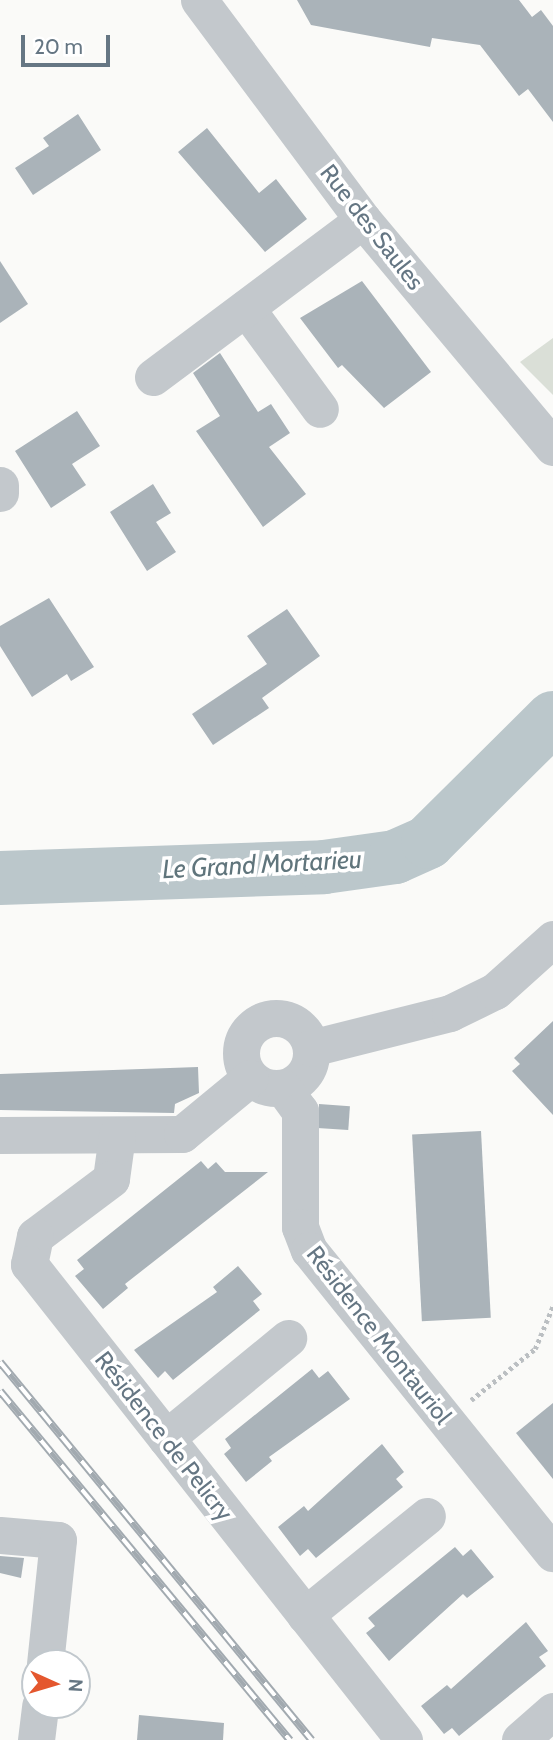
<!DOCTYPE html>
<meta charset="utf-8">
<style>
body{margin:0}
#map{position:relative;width:553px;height:1740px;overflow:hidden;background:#fafaf8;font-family:Cabin,sans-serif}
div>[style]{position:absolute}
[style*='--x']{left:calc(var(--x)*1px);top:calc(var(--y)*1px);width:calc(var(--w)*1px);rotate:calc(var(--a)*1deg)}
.green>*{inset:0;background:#dadfd7}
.river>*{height:54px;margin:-27px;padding:0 27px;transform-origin:27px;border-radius:27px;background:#bbc7cb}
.building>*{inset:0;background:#aab3b9;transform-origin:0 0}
.path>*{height:4.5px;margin-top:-2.25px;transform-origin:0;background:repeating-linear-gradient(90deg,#bbbfc2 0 3.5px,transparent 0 7px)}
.minor>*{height:37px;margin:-18.5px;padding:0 18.5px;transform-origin:18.5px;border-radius:18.5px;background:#c3c8cc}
.minor>.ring{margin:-18.5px;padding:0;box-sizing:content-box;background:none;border:37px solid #c3c8cc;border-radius:50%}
.rail>*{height:8px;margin-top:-4px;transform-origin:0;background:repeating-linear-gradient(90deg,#fff 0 16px,#a2aab0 0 32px);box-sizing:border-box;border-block:2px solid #a2aab0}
span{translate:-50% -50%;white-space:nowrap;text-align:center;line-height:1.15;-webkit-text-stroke:7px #fff;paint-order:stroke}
.street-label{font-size:24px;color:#657683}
.water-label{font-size:26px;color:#60757c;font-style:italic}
.north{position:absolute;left:21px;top:1649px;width:70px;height:70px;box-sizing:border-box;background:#fff;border:2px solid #c1c8cd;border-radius:50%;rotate:94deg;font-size:19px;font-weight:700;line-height:28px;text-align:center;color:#657683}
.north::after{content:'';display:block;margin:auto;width:24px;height:32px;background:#e4572e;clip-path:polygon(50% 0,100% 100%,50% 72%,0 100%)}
.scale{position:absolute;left:21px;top:35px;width:89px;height:32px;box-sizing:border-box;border:4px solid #657683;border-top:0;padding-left:9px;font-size:21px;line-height:24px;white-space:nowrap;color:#657683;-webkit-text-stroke:5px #fff;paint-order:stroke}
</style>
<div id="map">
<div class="green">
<i style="clip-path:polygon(553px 338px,553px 395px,520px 362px)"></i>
</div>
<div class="river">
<i style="--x:0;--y:878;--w:324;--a:-1.9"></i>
<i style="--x:324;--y:867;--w:72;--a:-8"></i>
<i style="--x:395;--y:857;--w:36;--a:-24"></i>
<i style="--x:428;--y:842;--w:176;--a:-44.8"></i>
</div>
<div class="building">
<i style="clip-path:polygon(297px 0,519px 0,532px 17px,541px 10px,553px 26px,553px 122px,528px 89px,519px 96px,480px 45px,432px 38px,430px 47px,311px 25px)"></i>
<i style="clip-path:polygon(78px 114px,101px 150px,33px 195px,15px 168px,49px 146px,43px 138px)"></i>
<i style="clip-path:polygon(207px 128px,259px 193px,276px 179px,307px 219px,265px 252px,178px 152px)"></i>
<i style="clip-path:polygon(0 261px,28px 304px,0 323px)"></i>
<i style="clip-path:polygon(362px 281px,431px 372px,384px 408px,342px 365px,338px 368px,300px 318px)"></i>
<i style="clip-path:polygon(220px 353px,258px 412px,271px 404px,290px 433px,269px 447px,306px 494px,263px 527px,196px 431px,220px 416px,193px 373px)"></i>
<i style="clip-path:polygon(77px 411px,100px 446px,72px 464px,86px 485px,51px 508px,15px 451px)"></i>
<i style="clip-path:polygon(153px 484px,171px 513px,156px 522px,176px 552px,147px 571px,110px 512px)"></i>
<i style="clip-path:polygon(49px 598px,94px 667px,71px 681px,67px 674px,32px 697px,0 646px,0 626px)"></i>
<i style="clip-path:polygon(287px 609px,320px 656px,262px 698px,269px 708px,213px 745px,192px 714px,267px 664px,247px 636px)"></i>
<i style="clip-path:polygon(553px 1021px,553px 1115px,512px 1071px,520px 1064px,514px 1058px)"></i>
<i style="clip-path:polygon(198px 1067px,199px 1093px,175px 1104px,174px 1113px,0 1110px,0 1074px)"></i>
<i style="left:319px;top:1104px;width:31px;height:24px;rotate:4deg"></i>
<i style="left:481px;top:1131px;width:187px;height:69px;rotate:87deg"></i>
<i style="clip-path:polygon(201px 1161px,208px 1169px,216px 1162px,225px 1172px,268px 1172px,125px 1284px,128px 1288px,103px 1309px,75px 1276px,84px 1269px,77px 1260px)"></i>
<i style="clip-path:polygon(238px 1266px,262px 1294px,253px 1301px,260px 1310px,173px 1380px,165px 1371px,158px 1378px,134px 1350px,217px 1292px,213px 1287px)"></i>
<i style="clip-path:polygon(312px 1369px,319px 1378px,328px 1371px,350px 1399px,269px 1457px,272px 1461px,246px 1482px,224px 1454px,231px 1448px,225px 1439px)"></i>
<i style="clip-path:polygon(553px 1403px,553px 1479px,516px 1433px)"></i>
<i style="clip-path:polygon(382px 1444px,404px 1472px,396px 1479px,403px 1487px,316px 1558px,308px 1549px,300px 1556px,278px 1527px,304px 1506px,308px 1511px)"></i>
<i style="clip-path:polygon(455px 1547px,463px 1556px,471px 1549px,494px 1577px,467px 1598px,463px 1594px,389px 1661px,366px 1633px,375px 1626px,368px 1618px)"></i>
<i style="clip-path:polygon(0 1556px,24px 1558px,21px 1578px,0 1573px)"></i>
<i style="clip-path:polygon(526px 1622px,548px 1651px,539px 1657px,546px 1666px,459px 1736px,452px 1728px,444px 1734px,421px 1706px,447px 1685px,451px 1689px)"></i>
<i style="clip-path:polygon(139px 1715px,224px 1723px,223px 1740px,137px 1740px)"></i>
</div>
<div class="path">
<i style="--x:471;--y:1400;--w:82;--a:-38.6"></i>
<i style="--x:535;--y:1349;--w:47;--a:-67.3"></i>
</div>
<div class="minor">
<i style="--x:199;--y:0;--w:274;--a:53.3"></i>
<i style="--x:363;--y:220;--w:296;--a:50.1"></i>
<i style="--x:246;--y:308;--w:125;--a:53.8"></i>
<i style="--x:153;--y:377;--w:262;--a:-36.8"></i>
<i style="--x:0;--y:485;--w:8;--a:90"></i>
<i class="ring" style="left:241px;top:1018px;width:33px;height:33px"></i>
<i style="--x:311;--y:1048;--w:143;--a:-14.1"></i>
<i style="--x:450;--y:1013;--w:50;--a:-26.1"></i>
<i style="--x:495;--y:991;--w:78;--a:-41.9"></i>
<i style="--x:283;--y:1088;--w:29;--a:54"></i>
<i style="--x:300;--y:1111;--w:116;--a:90"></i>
<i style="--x:300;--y:1227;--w:25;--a:69"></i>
<i style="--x:309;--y:1250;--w:389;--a:51.2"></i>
<i style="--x:0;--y:1135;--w:182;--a:-0.3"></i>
<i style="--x:182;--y:1134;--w:88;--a:-39.5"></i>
<i style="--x:117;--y:1135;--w:44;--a:97.8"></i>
<i style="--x:111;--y:1179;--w:95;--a:143.1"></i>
<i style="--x:35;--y:1236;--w:29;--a:102"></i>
<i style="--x:29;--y:1264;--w:606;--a:51.77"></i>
<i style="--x:166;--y:1438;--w:158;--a:-39.3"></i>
<i style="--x:0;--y:1535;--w:58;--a:4.9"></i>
<i style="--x:58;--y:1540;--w:124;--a:96"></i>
<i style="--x:305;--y:1615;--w:157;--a:-39.1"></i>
<i style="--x:36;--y:1740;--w:35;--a:-83"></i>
<i style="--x:520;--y:1740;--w:44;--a:-41.3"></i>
</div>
<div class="rail">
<i style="--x:0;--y:1362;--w:490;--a:50.5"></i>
<i style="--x:0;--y:1391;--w:454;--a:50.3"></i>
</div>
<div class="street-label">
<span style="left:372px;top:227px;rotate:52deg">Rue des Saules</span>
<span style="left:379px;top:1335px;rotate:52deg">Résidence Montauriol</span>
<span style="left:164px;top:1436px;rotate:52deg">Résidence de Pelicry</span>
</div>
<div class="water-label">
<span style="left:262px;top:865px;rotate:-3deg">Le Grand Mortarieu</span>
</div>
<div class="north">N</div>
<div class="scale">20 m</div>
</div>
